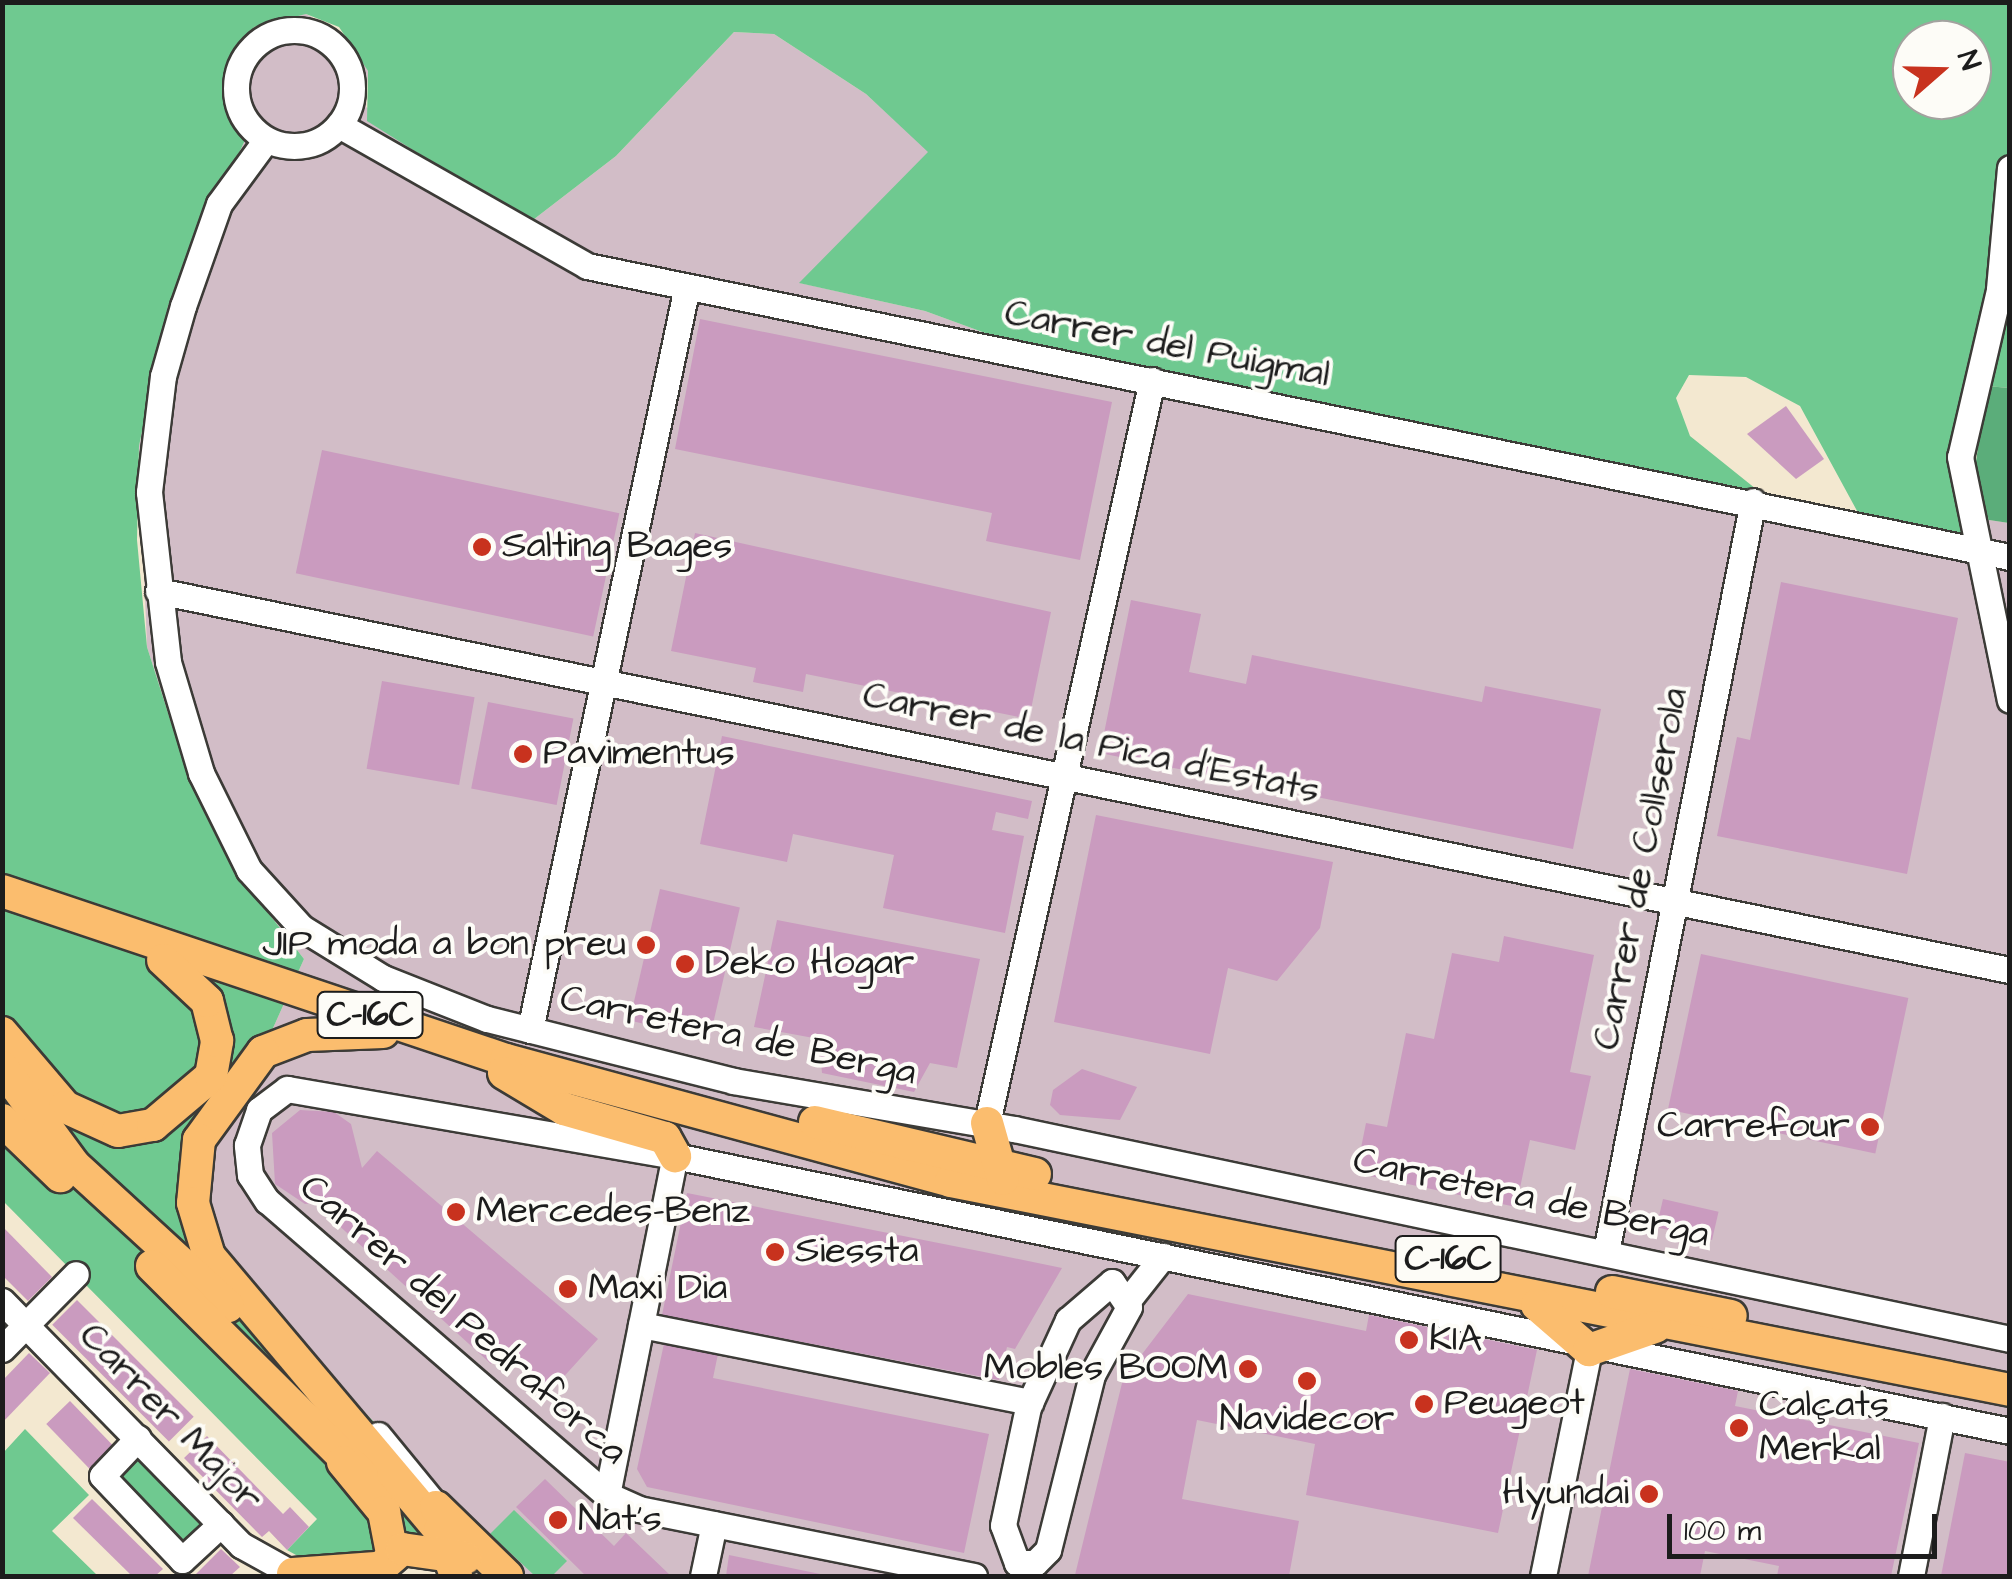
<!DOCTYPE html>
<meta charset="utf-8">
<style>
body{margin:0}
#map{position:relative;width:2012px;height:1579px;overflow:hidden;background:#f3e8d0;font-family:"Architects Daughter",sans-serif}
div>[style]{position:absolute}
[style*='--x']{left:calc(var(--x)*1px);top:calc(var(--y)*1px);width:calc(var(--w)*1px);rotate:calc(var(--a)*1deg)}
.industrial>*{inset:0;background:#d2bdc7}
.green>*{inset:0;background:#6fc990;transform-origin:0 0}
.forest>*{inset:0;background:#5bad7a}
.building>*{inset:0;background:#ca9bbf;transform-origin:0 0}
.roads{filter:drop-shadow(2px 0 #3c3b37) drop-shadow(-2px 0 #3c3b37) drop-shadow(0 2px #3c3b37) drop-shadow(0 -2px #3c3b37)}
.minor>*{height:25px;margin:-12.5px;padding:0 12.5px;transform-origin:12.5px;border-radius:12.5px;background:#fff}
.minor>.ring{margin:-12.5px;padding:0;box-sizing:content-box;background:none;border:25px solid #fff;border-radius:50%}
.major>*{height:32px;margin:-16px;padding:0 16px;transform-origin:16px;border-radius:16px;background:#fbbd6e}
.dots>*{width:28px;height:28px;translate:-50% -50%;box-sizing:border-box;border:5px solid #fdfcf7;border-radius:50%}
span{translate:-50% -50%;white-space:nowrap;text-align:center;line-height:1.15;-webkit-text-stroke:8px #fdfcf7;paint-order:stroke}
.shield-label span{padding:2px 8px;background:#fdfcf7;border:2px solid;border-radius:8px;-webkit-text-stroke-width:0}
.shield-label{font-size:35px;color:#1c1c1c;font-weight:700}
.street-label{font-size:38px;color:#1c1c1c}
.poi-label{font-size:38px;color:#1c1c1c}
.left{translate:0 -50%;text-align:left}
.right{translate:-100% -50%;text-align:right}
.frame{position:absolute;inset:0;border:5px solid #1c1c1c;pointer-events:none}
.north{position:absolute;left:1892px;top:20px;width:100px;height:100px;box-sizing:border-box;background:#fdfcf7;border:2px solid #a3a29f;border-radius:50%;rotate:70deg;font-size:28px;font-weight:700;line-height:40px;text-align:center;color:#1c1c1c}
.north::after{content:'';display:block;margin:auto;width:35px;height:45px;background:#c8321e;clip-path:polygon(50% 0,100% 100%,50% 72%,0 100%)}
.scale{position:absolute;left:1667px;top:1514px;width:270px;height:45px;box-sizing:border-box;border:5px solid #1c1c1c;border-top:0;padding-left:12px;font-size:30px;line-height:35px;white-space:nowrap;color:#1c1c1c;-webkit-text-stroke:8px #fdfcf7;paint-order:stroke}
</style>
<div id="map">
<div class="industrial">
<i style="clip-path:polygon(306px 14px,352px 39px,368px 71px,366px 107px,529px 223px,616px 156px,734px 32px,774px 34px,866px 94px,929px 152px,800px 283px,925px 311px,1029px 349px,1952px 539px,1989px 520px,2009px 523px,2009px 1576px,525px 1576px,184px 1228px,229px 1068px,269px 1037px,304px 959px,231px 865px,183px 760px,147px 647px,139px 446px,168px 306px,246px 138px,228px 107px,232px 54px,270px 18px)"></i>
</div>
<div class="green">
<i style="clip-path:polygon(evenodd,3px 3px,2009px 3px,2009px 388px,1987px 386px,1973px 446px,1989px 520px,1953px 539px,1862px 520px,1800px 406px,1746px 377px,1689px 375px,1676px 398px,1690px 436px,1761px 493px,1029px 349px,925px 311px,799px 283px,928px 152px,866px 94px,774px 34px,734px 32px,616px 156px,529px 223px,367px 121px,368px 71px,339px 27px,306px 14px,254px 27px,232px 54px,225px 89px,246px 138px,168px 306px,139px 446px,137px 540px,147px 647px,183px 760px,231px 865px,304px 959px,269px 1037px,229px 1068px,184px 1228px,525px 1576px,305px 1560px,287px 1550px,317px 1519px,3px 1201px,3px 3px,1912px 40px,1972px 40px,1972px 100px,1912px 100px,1912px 40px)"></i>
<i style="clip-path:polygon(25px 1429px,89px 1495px,52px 1531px,98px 1576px,3px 1576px,3px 1453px)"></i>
<i style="left:133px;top:1455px;width:103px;height:29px;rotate:46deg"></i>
<i style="clip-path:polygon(514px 1510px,567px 1561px,552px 1576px,535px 1576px,490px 1534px)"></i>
</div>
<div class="forest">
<i style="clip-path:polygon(1987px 386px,2009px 388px,2009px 523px,1989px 520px,1974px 475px)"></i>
</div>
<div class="building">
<i style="clip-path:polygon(700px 319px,1112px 402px,1080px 560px,986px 541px,992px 513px,675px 449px)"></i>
<i style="clip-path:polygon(1786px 406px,1824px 459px,1796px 479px,1747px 434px)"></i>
<i style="left:322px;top:450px;width:304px;height:126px;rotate:12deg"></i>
<i style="clip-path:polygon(695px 533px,1051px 612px,1029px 719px,806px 674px,803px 692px,753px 682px,756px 668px,671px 651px)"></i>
<i style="clip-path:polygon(1781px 582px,1958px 618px,1907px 874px,1717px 836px,1737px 737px,1750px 740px)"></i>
<i style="clip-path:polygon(1131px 600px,1201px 614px,1189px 672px,1246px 684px,1252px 655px,1482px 702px,1485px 686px,1601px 709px,1573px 849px,1100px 753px)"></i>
<i style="left:382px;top:681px;width:94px;height:89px;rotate:10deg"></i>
<i style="left:488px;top:702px;width:87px;height:88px;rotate:11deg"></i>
<i style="clip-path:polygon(722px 736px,1032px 801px,1028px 819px,996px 812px,992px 830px,1024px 836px,1005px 933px,883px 908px,894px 855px,793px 834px,787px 862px,700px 844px)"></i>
<i style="clip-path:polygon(1096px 815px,1333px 862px,1320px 928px,1277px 981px,1228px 968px,1210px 1054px,1054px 1022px)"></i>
<i style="left:660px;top:889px;width:82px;height:135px;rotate:13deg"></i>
<i style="clip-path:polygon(777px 920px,980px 959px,957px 1068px,930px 1063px,914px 1092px,822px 1073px,819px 1039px,754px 1027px)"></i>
<i style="clip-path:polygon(1504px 936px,1594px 955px,1570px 1072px,1591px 1076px,1575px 1150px,1530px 1140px,1516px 1207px,1356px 1173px,1366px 1123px,1387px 1127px,1406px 1033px,1434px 1039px,1452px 953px,1499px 962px)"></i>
<i style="left:1701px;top:954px;width:212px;height:159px;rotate:12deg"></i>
<i style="clip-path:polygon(1082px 1069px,1137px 1087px,1120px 1120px,1060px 1115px,1050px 1105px,1053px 1090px)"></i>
<i style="clip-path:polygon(300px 1110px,334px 1112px,351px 1124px,362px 1168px,377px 1151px,598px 1339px,549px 1393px,502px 1351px,491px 1364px,323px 1211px,332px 1201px,305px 1204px,275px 1184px,272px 1133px)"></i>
<i style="clip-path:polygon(687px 1193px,984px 1252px,1062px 1268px,1015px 1349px,1007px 1347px,999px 1380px,662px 1315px)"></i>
<i style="left:1663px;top:1199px;width:57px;height:29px;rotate:13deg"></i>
<i style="clip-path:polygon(2px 1226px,52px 1277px,28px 1301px,2px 1275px)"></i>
<i style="clip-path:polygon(1188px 1294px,1366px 1331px,1369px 1315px,1537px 1350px,1498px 1533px,1306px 1495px,1315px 1444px,1197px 1420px,1182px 1499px,1299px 1521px,1289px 1576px,1075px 1575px,1123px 1379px)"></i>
<i style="left:77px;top:1300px;width:165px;height:35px;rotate:45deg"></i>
<i style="clip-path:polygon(665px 1339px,719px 1349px,713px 1378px,989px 1434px,964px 1553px,647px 1487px,637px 1469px)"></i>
<i style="clip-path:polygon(29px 1353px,50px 1373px,2px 1423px,2px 1381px)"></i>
<i style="clip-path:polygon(1630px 1369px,1738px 1391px,1735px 1406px,1919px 1443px,1891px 1576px,1777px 1576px,1779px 1566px,1705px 1551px,1700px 1576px,1588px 1576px)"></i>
<i style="left:70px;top:1401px;width:65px;height:33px;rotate:46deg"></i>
<i style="clip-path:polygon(207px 1436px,283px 1514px,290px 1507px,309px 1527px,287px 1550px,269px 1531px,262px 1537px,184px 1458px)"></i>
<i style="clip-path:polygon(1965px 1453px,2010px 1462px,2010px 1576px,1941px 1576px)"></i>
<i style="clip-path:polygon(545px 1479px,614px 1546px,626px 1533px,671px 1576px,586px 1576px,516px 1507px)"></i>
<i style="clip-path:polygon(92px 1499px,163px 1569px,155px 1576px,132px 1576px,73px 1518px)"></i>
<i style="clip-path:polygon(221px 1549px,240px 1567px,230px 1576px,194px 1576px)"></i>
<i style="clip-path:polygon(729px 1555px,825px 1575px,825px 1576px,726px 1576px)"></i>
</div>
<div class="roads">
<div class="minor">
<i class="ring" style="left:236px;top:30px;width:91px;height:91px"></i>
<i style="--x:339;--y:125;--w:285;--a:29.6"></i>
<i style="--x:587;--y:266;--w:1452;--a:11.56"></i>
<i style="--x:266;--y:140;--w:79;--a:126.3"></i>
<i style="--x:219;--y:204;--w:108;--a:109.4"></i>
<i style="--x:183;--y:306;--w:73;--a:105.9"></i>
<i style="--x:163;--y:376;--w:117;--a:96.9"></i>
<i style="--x:149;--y:492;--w:171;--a:83.6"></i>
<i style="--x:168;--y:662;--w:116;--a:73.4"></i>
<i style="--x:201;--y:773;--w:108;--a:63.7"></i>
<i style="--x:249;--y:870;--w:79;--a:47.6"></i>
<i style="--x:302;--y:928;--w:95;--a:31.7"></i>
<i style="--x:383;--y:978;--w:112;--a:21.5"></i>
<i style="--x:487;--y:1019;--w:254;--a:14.1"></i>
<i style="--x:733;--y:1081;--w:285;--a:9.7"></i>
<i style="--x:1014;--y:1129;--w:1018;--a:11.91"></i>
<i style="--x:2010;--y:168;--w:122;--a:95.2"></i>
<i style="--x:1999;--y:290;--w:171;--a:103.1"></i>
<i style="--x:1960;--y:457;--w:248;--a:78.4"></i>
<i style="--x:158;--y:591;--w:1890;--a:11.57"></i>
<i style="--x:530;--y:1030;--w:760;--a:-78.08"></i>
<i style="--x:987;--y:1123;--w:761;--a:-77.48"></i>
<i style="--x:1606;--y:1252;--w:765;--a:-78.93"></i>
<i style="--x:1112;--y:1282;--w:30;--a:56"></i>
<i style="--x:1129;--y:1307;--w:77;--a:118.6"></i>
<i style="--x:1092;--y:1375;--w:180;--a:104.1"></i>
<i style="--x:1048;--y:1550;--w:18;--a:135"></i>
<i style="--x:1035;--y:1563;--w:18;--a:180"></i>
<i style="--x:1017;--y:1563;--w:40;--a:-110.2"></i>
<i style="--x:1003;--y:1525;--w:121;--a:-78"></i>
<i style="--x:1028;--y:1407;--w:96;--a:-65.3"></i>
<i style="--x:1068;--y:1320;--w:58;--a:-40.8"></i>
<i style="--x:1129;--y:1299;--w:55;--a:-51.7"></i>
<i style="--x:2;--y:1301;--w:342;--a:45.6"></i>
<i style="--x:241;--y:1545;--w:60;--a:29.1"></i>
<i style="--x:641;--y:1325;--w:397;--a:11.2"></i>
<i style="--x:2;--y:1349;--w:105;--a:-45.4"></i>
<i style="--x:378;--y:1435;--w:93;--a:50.7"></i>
<i style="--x:138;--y:1438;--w:52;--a:133.5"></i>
<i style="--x:102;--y:1476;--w:116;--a:46.4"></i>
<i style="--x:182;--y:1560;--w:53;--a:-42.7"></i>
<i style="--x:607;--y:1495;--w:346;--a:-78.7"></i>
<i style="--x:703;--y:1576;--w:53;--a:-78.1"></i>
<i style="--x:974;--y:1576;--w:342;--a:-168.7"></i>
<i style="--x:639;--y:1509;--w:35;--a:-156"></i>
<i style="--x:607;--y:1495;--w:449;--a:-139.1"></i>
<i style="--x:267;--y:1201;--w:31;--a:-123"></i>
<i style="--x:250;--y:1175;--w:30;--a:-96"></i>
<i style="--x:247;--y:1145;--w:37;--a:-71"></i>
<i style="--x:259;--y:1110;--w:35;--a:-37"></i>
<i style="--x:287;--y:1089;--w:394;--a:9.8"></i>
<i style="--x:675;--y:1156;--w:1363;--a:11.64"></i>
<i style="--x:1543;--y:1576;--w:231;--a:-78.5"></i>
<i style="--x:1911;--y:1576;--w:163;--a:-79"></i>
</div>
<div class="major">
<i style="--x:2;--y:891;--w:532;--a:18.54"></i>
<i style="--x:506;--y:1060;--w:461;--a:15.2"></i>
<i style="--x:951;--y:1181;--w:1079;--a:11.16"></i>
<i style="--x:383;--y:1032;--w:76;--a:177.7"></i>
<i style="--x:307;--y:1035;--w:47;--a:158.9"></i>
<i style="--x:263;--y:1052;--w:109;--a:126"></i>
<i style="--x:199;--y:1140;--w:63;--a:95.4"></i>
<i style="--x:193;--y:1203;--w:55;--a:73.2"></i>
<i style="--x:209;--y:1256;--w:358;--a:49.9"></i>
<i style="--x:440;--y:1530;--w:49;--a:70.8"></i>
<i style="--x:2;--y:1033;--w:97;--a:49.6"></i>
<i style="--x:65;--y:1107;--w:58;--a:24.4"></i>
<i style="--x:118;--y:1131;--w:36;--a:-10"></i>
<i style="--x:153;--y:1125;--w:76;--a:-40.2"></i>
<i style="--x:211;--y:1076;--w:36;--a:-80"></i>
<i style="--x:217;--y:1041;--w:41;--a:-104"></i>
<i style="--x:207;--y:1001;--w:60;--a:-137"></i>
<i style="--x:2;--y:1067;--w:122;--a:53.7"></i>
<i style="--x:74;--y:1165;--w:209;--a:42.5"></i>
<i style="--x:504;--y:1073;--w:70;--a:31"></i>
<i style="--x:564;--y:1109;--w:105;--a:16"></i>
<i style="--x:665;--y:1138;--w:21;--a:61"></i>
<i style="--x:2;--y:1120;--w:81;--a:44"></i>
<i style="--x:815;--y:1122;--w:226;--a:13.3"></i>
<i style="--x:987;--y:1123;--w:58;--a:74.1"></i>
<i style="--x:152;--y:1266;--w:296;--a:44.9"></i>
<i style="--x:1612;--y:1292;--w:121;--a:11.4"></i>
<i style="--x:1537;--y:1305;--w:69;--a:40.9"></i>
<i style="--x:1589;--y:1350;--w:70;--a:-19.2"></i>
<i style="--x:343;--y:1462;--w:65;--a:50.6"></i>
<i style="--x:384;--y:1512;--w:42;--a:79"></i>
<i style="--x:436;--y:1507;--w:99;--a:44.2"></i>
<i style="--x:293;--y:1574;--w:83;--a:-4.1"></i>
<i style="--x:371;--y:1576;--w:41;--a:-41.1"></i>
<i style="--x:402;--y:1549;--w:64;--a:8.1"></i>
</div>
</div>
<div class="dots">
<i style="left:482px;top:547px;background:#c8321e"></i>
<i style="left:523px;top:754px;background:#c8321e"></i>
<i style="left:646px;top:945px;background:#c8321e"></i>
<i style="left:685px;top:964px;background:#c8321e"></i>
<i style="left:1870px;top:1127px;background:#c8321e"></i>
<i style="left:456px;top:1212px;background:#c8321e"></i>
<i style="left:775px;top:1252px;background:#c8321e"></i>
<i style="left:568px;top:1289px;background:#c8321e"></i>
<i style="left:1409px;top:1340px;background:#c8321e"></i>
<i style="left:1248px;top:1369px;background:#c8321e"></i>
<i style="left:1307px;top:1381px;background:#c8321e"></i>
<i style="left:1424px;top:1404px;background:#c8321e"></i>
<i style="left:1739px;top:1428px;background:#c8321e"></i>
<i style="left:1649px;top:1494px;background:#c8321e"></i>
<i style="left:558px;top:1520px;background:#c8321e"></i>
</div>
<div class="shield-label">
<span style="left:370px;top:1015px">C-16C</span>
<span style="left:1448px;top:1259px">C-16C</span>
</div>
<div class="street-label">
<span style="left:1167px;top:345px;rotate:11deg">Carrer del Puigmal</span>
<span style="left:1091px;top:744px;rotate:12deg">Carrer de la Pica d'Estats</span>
<span style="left:1642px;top:869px;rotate:-79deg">Carrer de Collserola</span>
<span style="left:738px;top:1036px;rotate:12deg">Carretera de Berga</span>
<span style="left:1531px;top:1198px;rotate:12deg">Carretera de Berga</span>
<span style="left:463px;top:1320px;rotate:41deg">Carrer del Pedraforca</span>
<span style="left:170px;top:1418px;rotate:46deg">Carrer Major</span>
</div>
<div class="poi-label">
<span class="left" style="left:502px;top:547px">Salting Bages</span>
<span class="left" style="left:543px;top:754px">Pavimentus</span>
<span class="right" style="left:626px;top:945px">JIP moda a bon preu</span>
<span class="left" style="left:705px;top:964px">Deko Hogar</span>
<span class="right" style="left:1850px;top:1127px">Carrefour</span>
<span class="left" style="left:476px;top:1212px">Mercedes-Benz</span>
<span class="left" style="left:795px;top:1252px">Siessta</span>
<span class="left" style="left:588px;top:1289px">Maxi Dia</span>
<span class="left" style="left:1429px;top:1340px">KIA</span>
<span class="right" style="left:1228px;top:1369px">Mobles BOOM</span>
<span class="left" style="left:1444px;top:1404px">Peugeot</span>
<span class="left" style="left:1759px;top:1428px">Calçats<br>Merkal</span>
<span style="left:1307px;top:1420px">Navidecor</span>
<span class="right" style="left:1629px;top:1494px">Hyundai</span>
<span class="left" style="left:578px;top:1520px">Nat's</span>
</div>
<div class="frame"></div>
<div class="north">N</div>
<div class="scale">100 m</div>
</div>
